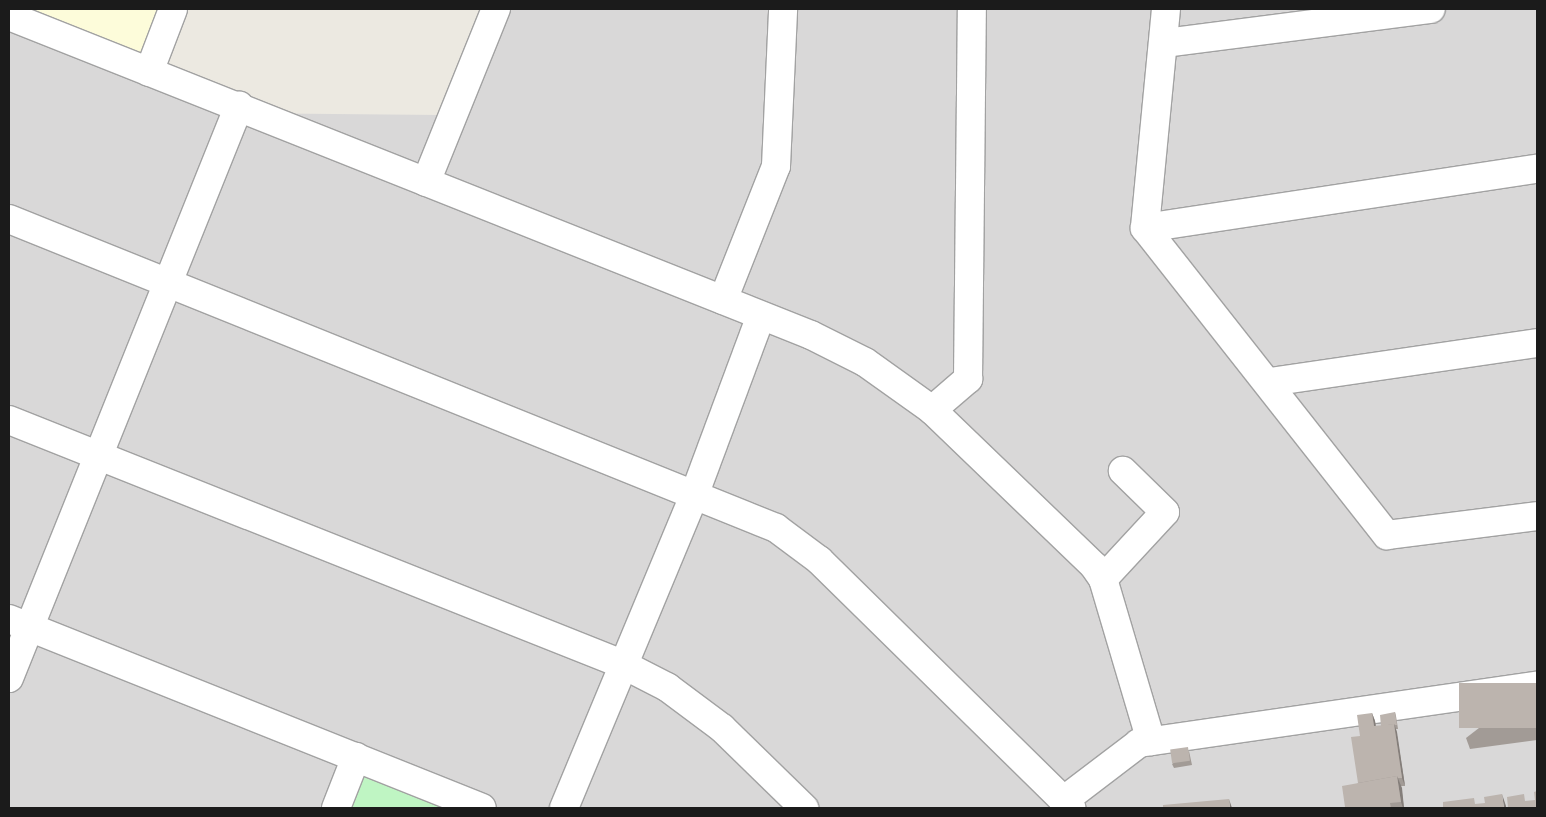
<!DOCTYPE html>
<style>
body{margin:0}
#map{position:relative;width:1546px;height:817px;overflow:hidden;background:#ece9e1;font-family:Commissioner,sans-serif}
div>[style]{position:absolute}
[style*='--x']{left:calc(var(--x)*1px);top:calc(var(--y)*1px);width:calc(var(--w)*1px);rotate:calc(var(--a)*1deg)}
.residential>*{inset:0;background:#d9d8d8}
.education>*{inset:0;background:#fdfcda}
.park>*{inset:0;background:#bff5c3}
.roads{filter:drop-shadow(1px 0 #a2a2a2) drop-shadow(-1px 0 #a2a2a2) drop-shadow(0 1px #a2a2a2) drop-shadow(0 -1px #a2a2a2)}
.street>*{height:28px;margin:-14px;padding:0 14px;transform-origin:14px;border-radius:14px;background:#fff}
.wall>*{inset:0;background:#a29b96}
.shaded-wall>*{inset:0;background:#847e7a}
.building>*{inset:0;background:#bcb4ae;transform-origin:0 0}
span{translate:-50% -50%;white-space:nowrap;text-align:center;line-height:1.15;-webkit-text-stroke:4.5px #fff;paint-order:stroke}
.frame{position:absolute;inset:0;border:10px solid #1b1b1b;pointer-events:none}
</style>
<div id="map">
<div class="residential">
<i style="clip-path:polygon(500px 9px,1537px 9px,1537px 808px,9px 808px,9px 28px,220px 113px,440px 115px)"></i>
</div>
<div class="education">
<i style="clip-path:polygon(28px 9px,164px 9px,148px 51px,139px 53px)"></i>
</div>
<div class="park">
<i style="clip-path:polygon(367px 774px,452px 808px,345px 808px,357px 778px)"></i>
</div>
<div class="roads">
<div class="street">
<i style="--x:1166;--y:9;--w:220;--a:95.5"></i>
<i style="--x:1145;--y:228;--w:391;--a:51.8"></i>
<i style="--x:1387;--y:535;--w:151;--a:-7.2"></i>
<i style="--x:9;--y:16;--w:863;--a:21.69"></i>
<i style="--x:811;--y:335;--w:60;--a:26.6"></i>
<i style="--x:865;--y:362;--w:82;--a:35.6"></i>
<i style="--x:932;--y:410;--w:225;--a:43.9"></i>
<i style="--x:1094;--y:566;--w:16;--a:55"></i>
<i style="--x:1103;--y:579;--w:169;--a:73.5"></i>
<i style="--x:1164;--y:43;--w:269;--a:-7.3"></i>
<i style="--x:149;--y:72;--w:67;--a:-69.1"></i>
<i style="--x:426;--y:182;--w:187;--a:-68"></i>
<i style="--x:9;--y:219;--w:827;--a:21.94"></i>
<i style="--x:776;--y:528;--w:54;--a:36.7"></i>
<i style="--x:819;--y:560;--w:354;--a:44.5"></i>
<i style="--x:1145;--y:228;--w:396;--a:-8.6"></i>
<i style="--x:723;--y:300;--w:144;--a:-68.4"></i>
<i style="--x:776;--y:166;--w:157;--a:-87.4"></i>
<i style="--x:1270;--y:382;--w:270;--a:-8.3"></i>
<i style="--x:932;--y:410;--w:48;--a:-40.7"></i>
<i style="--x:968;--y:379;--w:370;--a:-89.4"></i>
<i style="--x:9;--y:420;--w:660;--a:21.7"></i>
<i style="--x:622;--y:664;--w:51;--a:27.1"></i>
<i style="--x:667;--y:687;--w:69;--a:36.7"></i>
<i style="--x:722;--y:728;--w:115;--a:44.3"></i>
<i style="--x:1103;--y:579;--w:91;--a:-47.2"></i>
<i style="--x:1165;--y:512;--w:59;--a:-135.7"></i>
<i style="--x:9;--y:619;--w:509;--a:21.78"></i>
<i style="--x:9;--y:678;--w:617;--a:-68.1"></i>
<i style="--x:1063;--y:801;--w:96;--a:-37.3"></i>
<i style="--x:1139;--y:743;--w:402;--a:-8.2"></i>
<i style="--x:336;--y:808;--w:55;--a:-68.6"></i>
<i style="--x:564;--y:808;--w:341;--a:-67.4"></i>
<i style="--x:695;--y:493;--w:189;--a:-69.6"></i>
</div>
</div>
<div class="wall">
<i style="clip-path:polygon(1537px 683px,1537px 740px,1470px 749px,1466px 738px)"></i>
<i style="clip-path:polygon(1395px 712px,1396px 716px,1398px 729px,1396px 729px,1405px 786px,1401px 786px,1404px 808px,1339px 808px,1345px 807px,1358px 783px,1360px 736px,1372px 713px,1375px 721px,1376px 726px,1381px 726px)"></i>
<i style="clip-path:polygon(1189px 751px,1192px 765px,1174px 768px,1172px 764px)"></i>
</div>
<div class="shaded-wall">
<i style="clip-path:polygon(1372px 713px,1375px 721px,1377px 735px,1374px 726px)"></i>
<i style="clip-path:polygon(1394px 724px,1397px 732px,1405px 786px,1402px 778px)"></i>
<i style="clip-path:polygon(1397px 776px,1402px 788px,1404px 808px,1403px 808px,1401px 802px)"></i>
<i style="clip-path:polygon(1502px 794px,1506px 806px,1506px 808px,1504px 808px)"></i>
<i style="clip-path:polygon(1229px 799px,1232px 808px,1230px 808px)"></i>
</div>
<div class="building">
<i style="left:1537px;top:683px;width:45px;height:78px;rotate:90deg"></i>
<i style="clip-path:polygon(1395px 712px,1397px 725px,1395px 725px,1394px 724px,1381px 726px,1380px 715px)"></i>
<i style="clip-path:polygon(1372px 713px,1374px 726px,1394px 724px,1402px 778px,1398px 778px,1397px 776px,1358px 783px,1351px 737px,1360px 736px,1357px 715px)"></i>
<i style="left:1188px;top:747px;width:14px;height:18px;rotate:82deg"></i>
<i style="clip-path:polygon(1397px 776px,1401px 802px,1390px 803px,1391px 808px,1339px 808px,1345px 807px,1342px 786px)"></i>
<i style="clip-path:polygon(1537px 791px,1537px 808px,1508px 808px,1507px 797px,1524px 794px,1525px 801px,1535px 800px,1534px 792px)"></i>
<i style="clip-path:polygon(1502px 794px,1504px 808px,1443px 808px,1443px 802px,1474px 798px,1475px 804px,1485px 803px,1484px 797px)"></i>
<i style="clip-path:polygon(1229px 799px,1230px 808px,1163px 808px,1163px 805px)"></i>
<i style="clip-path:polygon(1414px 807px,1437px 808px,1414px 808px)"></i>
</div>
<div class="frame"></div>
</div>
